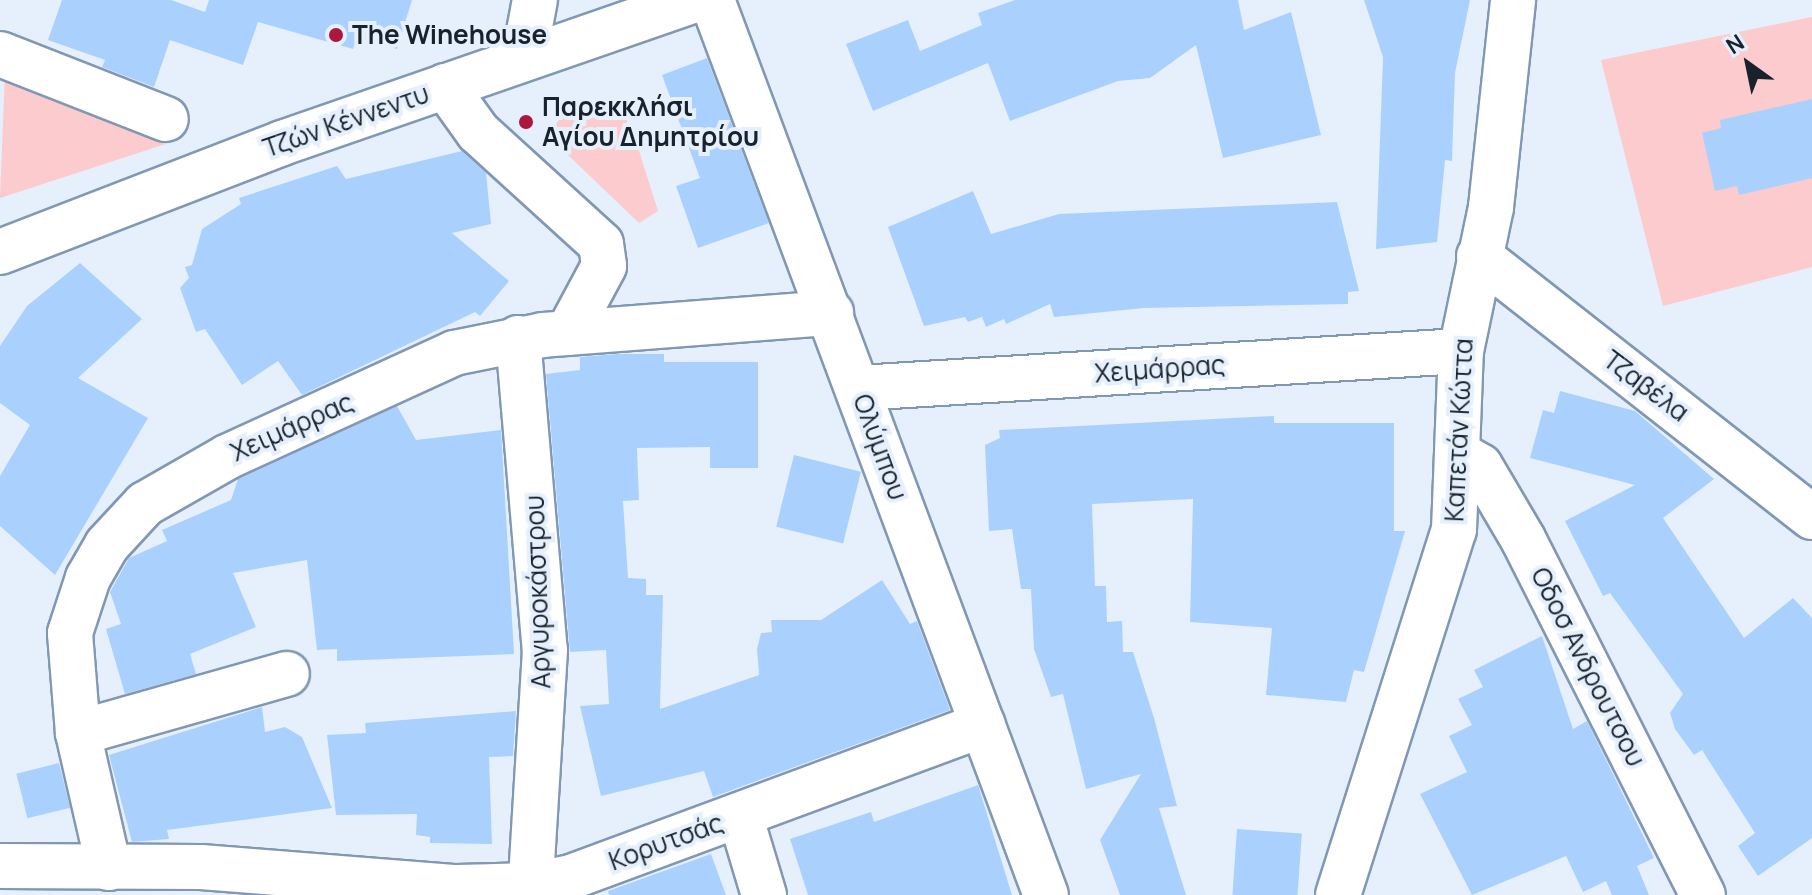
<!DOCTYPE html>
<meta charset="utf-8">
<style>
body{margin:0}
#map{position:relative;width:1812px;height:895px;overflow:hidden;background:#e6f0fc;font-family:Manrope,sans-serif}
div>[style]{position:absolute}
[style*='--x']{left:calc(var(--x)*1px);top:calc(var(--y)*1px);width:calc(var(--w)*1px);rotate:calc(var(--a)*1deg)}
.green>*{inset:0;background:#fbcbcd}
.building>*{inset:0;background:#aad1fe;transform-origin:0 0}
.roads{filter:drop-shadow(2px 0 #8198b4) drop-shadow(-2px 0 #8198b4) drop-shadow(0 2px #8198b4) drop-shadow(0 -2px #8198b4)}
.street>*{height:44px;margin:-22px;padding:0 22px;transform-origin:22px;border-radius:22px;background:#fff}
.secondary>*{height:44px;margin:-22px;padding:0 22px;transform-origin:22px;border-radius:22px;background:#fff}
.dots>*{width:22px;height:22px;translate:-50% -50%;box-sizing:border-box;border:4px solid #e6f0fc;border-radius:50%}
span{translate:-50% -50%;white-space:nowrap;text-align:center;line-height:1.15;-webkit-text-stroke:8px #e6f0fc;paint-order:stroke}
.poi-label{font-size:26px;color:#18222c;font-weight:700}
.left{translate:0 -50%;text-align:left}
.street-label{font-size:26px;color:#18222c}
.north{position:absolute;left:1708px;top:24px;width:80px;height:80px;-webkit-text-stroke:6px #e6f0fc;paint-order:stroke;rotate:327deg;font-size:22px;font-weight:700;line-height:32px;text-align:center;color:#18222c}
.north::after{content:'';display:block;margin:auto;width:28px;height:36px;background:#18222c;clip-path:polygon(50% 0,100% 100%,50% 72%,0 100%)}
</style>
<div id="map">
<div class="green">
<i style="clip-path:polygon(1812px 17px,1812px 267px,1663px 306px,1601px 60px)"></i>
<i style="clip-path:polygon(5px 72px,178px 140px,0 198px)"></i>
<i style="clip-path:polygon(622px 97px,658px 211px,639px 223px,546px 134px,562px 117px)"></i>
</div>
<div class="building">
<i style="clip-path:polygon(62px 0,171px 0,205px 12px,209px 0,412px 0,397px 49px,356px 38px,353px 49px,258px 22px,243px 65px,170px 40px,154px 87px,102px 67px,105px 60px,48px 40px)"></i>
<i style="clip-path:polygon(1015px 0,1238px 0,1244px 30px,1291px 12px,1321px 135px,1223px 158px,1196px 45px,1150px 78px,1118px 81px,1010px 121px,988px 63px,873px 111px,846px 44px,908px 20px,920px 51px,982px 25px,978px 13px)"></i>
<i style="clip-path:polygon(1364px 0,1470px 0,1455px 73px,1452px 161px,1445px 160px,1437px 242px,1376px 249px,1383px 57px)"></i>
<i style="clip-path:polygon(707px 58px,769px 223px,698px 248px,676px 186px,700px 178px,662px 75px)"></i>
<i style="clip-path:polygon(1812px 99px,1812px 178px,1739px 195px,1737px 186px,1715px 191px,1702px 133px,1721px 128px,1720px 120px)"></i>
<i style="clip-path:polygon(462px 151px,486px 173px,491px 224px,452px 233px,509px 281px,480px 316px,475px 312px,302px 395px,278px 361px,242px 385px,205px 329px,196px 332px,180px 288px,189px 278px,185px 267px,192px 265px,202px 229px,241px 204px,239px 198px,337px 166px,346px 179px)"></i>
<i style="clip-path:polygon(973px 191px,991px 234px,1059px 214px,1337px 202px,1359px 291px,1348px 292px,1348px 304px,1144px 308px,1054px 317px,1050px 304px,1006px 324px,1004px 319px,986px 327px,982px 317px,968px 322px,965px 317px,924px 326px,888px 227px)"></i>
<i style="clip-path:polygon(80px 263px,142px 319px,78px 378px,148px 418px,55px 575px,0 526px,0 476px,30px 425px,0 403px,0 346px,27px 306px)"></i>
<i style="clip-path:polygon(617px 354px,664px 354px,664px 362px,758px 362px,758px 468px,710px 468px,710px 447px,637px 448px,639px 500px,623px 501px,628px 578px,646px 579px,646px 595px,663px 595px,660px 709px,759px 675px,757px 649px,761px 633px,772px 632px,771px 620px,821px 620px,882px 580px,910px 624px,917px 621px,950px 710px,713px 797px,704px 771px,601px 796px,580px 706px,609px 704px,606px 650px,570px 652px,546px 374px,580px 370px,580px 357px)"></i>
<i style="clip-path:polygon(1560px 391px,1635px 411px,1714px 479px,1663px 518px,1744px 638px,1793px 598px,1812px 618px,1812px 838px,1758px 876px,1738px 846px,1755px 833px,1702px 750px,1694px 755px,1675px 729px,1670px 713px,1683px 694px,1610px 593px,1603px 596px,1565px 521px,1635px 485px,1530px 458px,1543px 410px,1554px 413px)"></i>
<i style="clip-path:polygon(397px 406px,416px 440px,501px 430px,514px 654px,337px 661px,337px 649px,317px 650px,307px 560px,233px 573px,256px 627px,190px 654px,196px 674px,125px 694px,106px 629px,121px 624px,110px 592px,129px 558px,167px 541px,162px 530px,231px 500px,238px 479px)"></i>
<i style="clip-path:polygon(1274px 416px,1274px 423px,1394px 423px,1394px 531px,1405px 531px,1364px 672px,1354px 670px,1346px 702px,1266px 695px,1272px 628px,1190px 622px,1193px 499px,1092px 504px,1095px 586px,1106px 586px,1107px 622px,1122px 621px,1123px 652px,1133px 652px,1154px 718px,1177px 806px,1159px 808px,1186px 895px,1120px 895px,1100px 840px,1141px 774px,1086px 789px,1063px 694px,1051px 697px,1034px 649px,1031px 589px,1021px 589px,1012px 529px,989px 531px,985px 445px,1000px 438px,999px 430px)"></i>
<i style="left:794px;top:455px;width:69px;height:74px;rotate:14deg"></i>
<i style="clip-path:polygon(1542px 636px,1573px 729px,1587px 721px,1654px 858px,1637px 866px,1649px 895px,1612px 895px,1606px 881px,1583px 892px,1566px 856px,1472px 895px,1420px 794px,1467px 772px,1449px 736px,1472px 725px,1458px 699px,1483px 687px,1474px 670px)"></i>
<i style="clip-path:polygon(262px 707px,265px 732px,285px 727px,302px 737px,332px 808px,167px 830px,169px 839px,132px 842px,109px 755px)"></i>
<i style="clip-path:polygon(516px 711px,513px 756px,489px 757px,492px 844px,430px 843px,430px 837px,416px 835px,417px 814px,336px 815px,327px 735px,366px 733px,365px 723px)"></i>
<i style="left:59px;top:763px;width:46px;height:44px;rotate:76deg"></i>
<i style="clip-path:polygon(978px 785px,1012px 895px,808px 895px,790px 839px,871px 812px,874px 822px)"></i>
<i style="left:1237px;top:829px;width:65px;height:66px;rotate:4deg"></i>
<i style="clip-path:polygon(711px 854px,726px 895px,609px 895px,608px 891px)"></i>
</div>
<div class="roads">
<div class="street">
<i style="--x:712;--y:0;--w:955;--a:69.54"></i>
<i style="--x:0;--y:54;--w:178;--a:21.4"></i>
<i style="--x:524;--y:58;--w:59;--a:-79.3"></i>
<i style="--x:445;--y:86;--w:57;--a:54.3"></i>
<i style="--x:478;--y:132;--w:166;--a:42.3"></i>
<i style="--x:601;--y:244;--w:22;--a:82"></i>
<i style="--x:604;--y:266;--w:76;--a:118.2"></i>
<i style="--x:1479;--y:256;--w:423;--a:38.1"></i>
<i style="--x:518;--y:338;--w:313;--a:85.1"></i>
<i style="--x:545;--y:650;--w:245;--a:93.5"></i>
<i style="--x:859;--y:388;--w:603;--a:-3.52"></i>
<i style="--x:1459;--y:454;--w:24;--a:30"></i>
<i style="--x:1480;--y:466;--w:85;--a:59.5"></i>
<i style="--x:1523;--y:539;--w:399;--a:63.2"></i>
<i style="--x:78;--y:733;--w:217;--a:-15.8"></i>
<i style="--x:740;--y:815;--w:84;--a:73.3"></i>
<i style="--x:0;--y:866;--w:201;--a:0.3"></i>
<i style="--x:201;--y:867;--w:256;--a:4.5"></i>
<i style="--x:456;--y:887;--w:74;--a:-1.5"></i>
<i style="--x:530;--y:885;--w:42;--a:-11"></i>
<i style="--x:571;--y:877;--w:439;--a:-20.3"></i>
<i style="--x:109;--y:868;--w:139;--a:-102.9"></i>
<i style="--x:78;--y:733;--w:100;--a:-94.6"></i>
<i style="--x:70;--y:633;--w:58;--a:-71.9"></i>
<i style="--x:88;--y:578;--w:38;--a:-60"></i>
<i style="--x:107;--y:545;--w:56;--a:-47.2"></i>
<i style="--x:145;--y:504;--w:95;--a:-29.8"></i>
<i style="--x:227;--y:457;--w:250;--a:-24.6"></i>
<i style="--x:454;--y:353;--w:91;--a:-11.4"></i>
<i style="--x:543;--y:335;--w:289;--a:-4.4"></i>
<i style="--x:1338;--y:895;--w:383;--a:-72.4"></i>
<i style="--x:1454;--y:530;--w:179;--a:-87.8"></i>
<i style="--x:1461;--y:351;--w:147;--a:-78.2"></i>
<i style="--x:1491;--y:207;--w:208;--a:-83.9"></i>
</div>
<div class="secondary">
<i style="--x:0;--y:252;--w:302;--a:-21.1"></i>
<i style="--x:282;--y:143;--w:438;--a:-19.1"></i>
</div>
</div>
<div class="dots">
<i style="left:336px;top:35px;background:#ac173c"></i>
<i style="left:526px;top:122px;background:#ac173c"></i>
</div>
<div class="poi-label">
<span class="left" style="left:352px;top:35px">The Winehouse</span>
<span class="left" style="left:542px;top:122px">Παρεκκλήσι<br>Αγίου Δημητρίου</span>
</div>
<div class="street-label">
<span style="left:346px;top:121px;rotate:-19deg">Τζών Κέννεντυ</span>
<span style="left:1160px;top:369px;rotate:-4deg">Χειμάρρας</span>
<span style="left:1646px;top:386px;rotate:37deg">Τζαβέλα</span>
<span style="left:292px;top:427px;rotate:-24deg">Χειμάρρας</span>
<span style="left:1459px;top:430px;rotate:-87deg">Καπετάν Κώττα</span>
<span style="left:880px;top:447px;rotate:70deg">Ολύμπου</span>
<span style="left:538px;top:592px;rotate:-92deg">Αργυροκάστρου</span>
<span style="left:1588px;top:667px;rotate:63deg">Οδοσ Ανδρουτσου</span>
<span style="left:666px;top:842px;rotate:-20deg">Κορυτσάς</span>
</div>
<div class="north">N</div>
</div>
